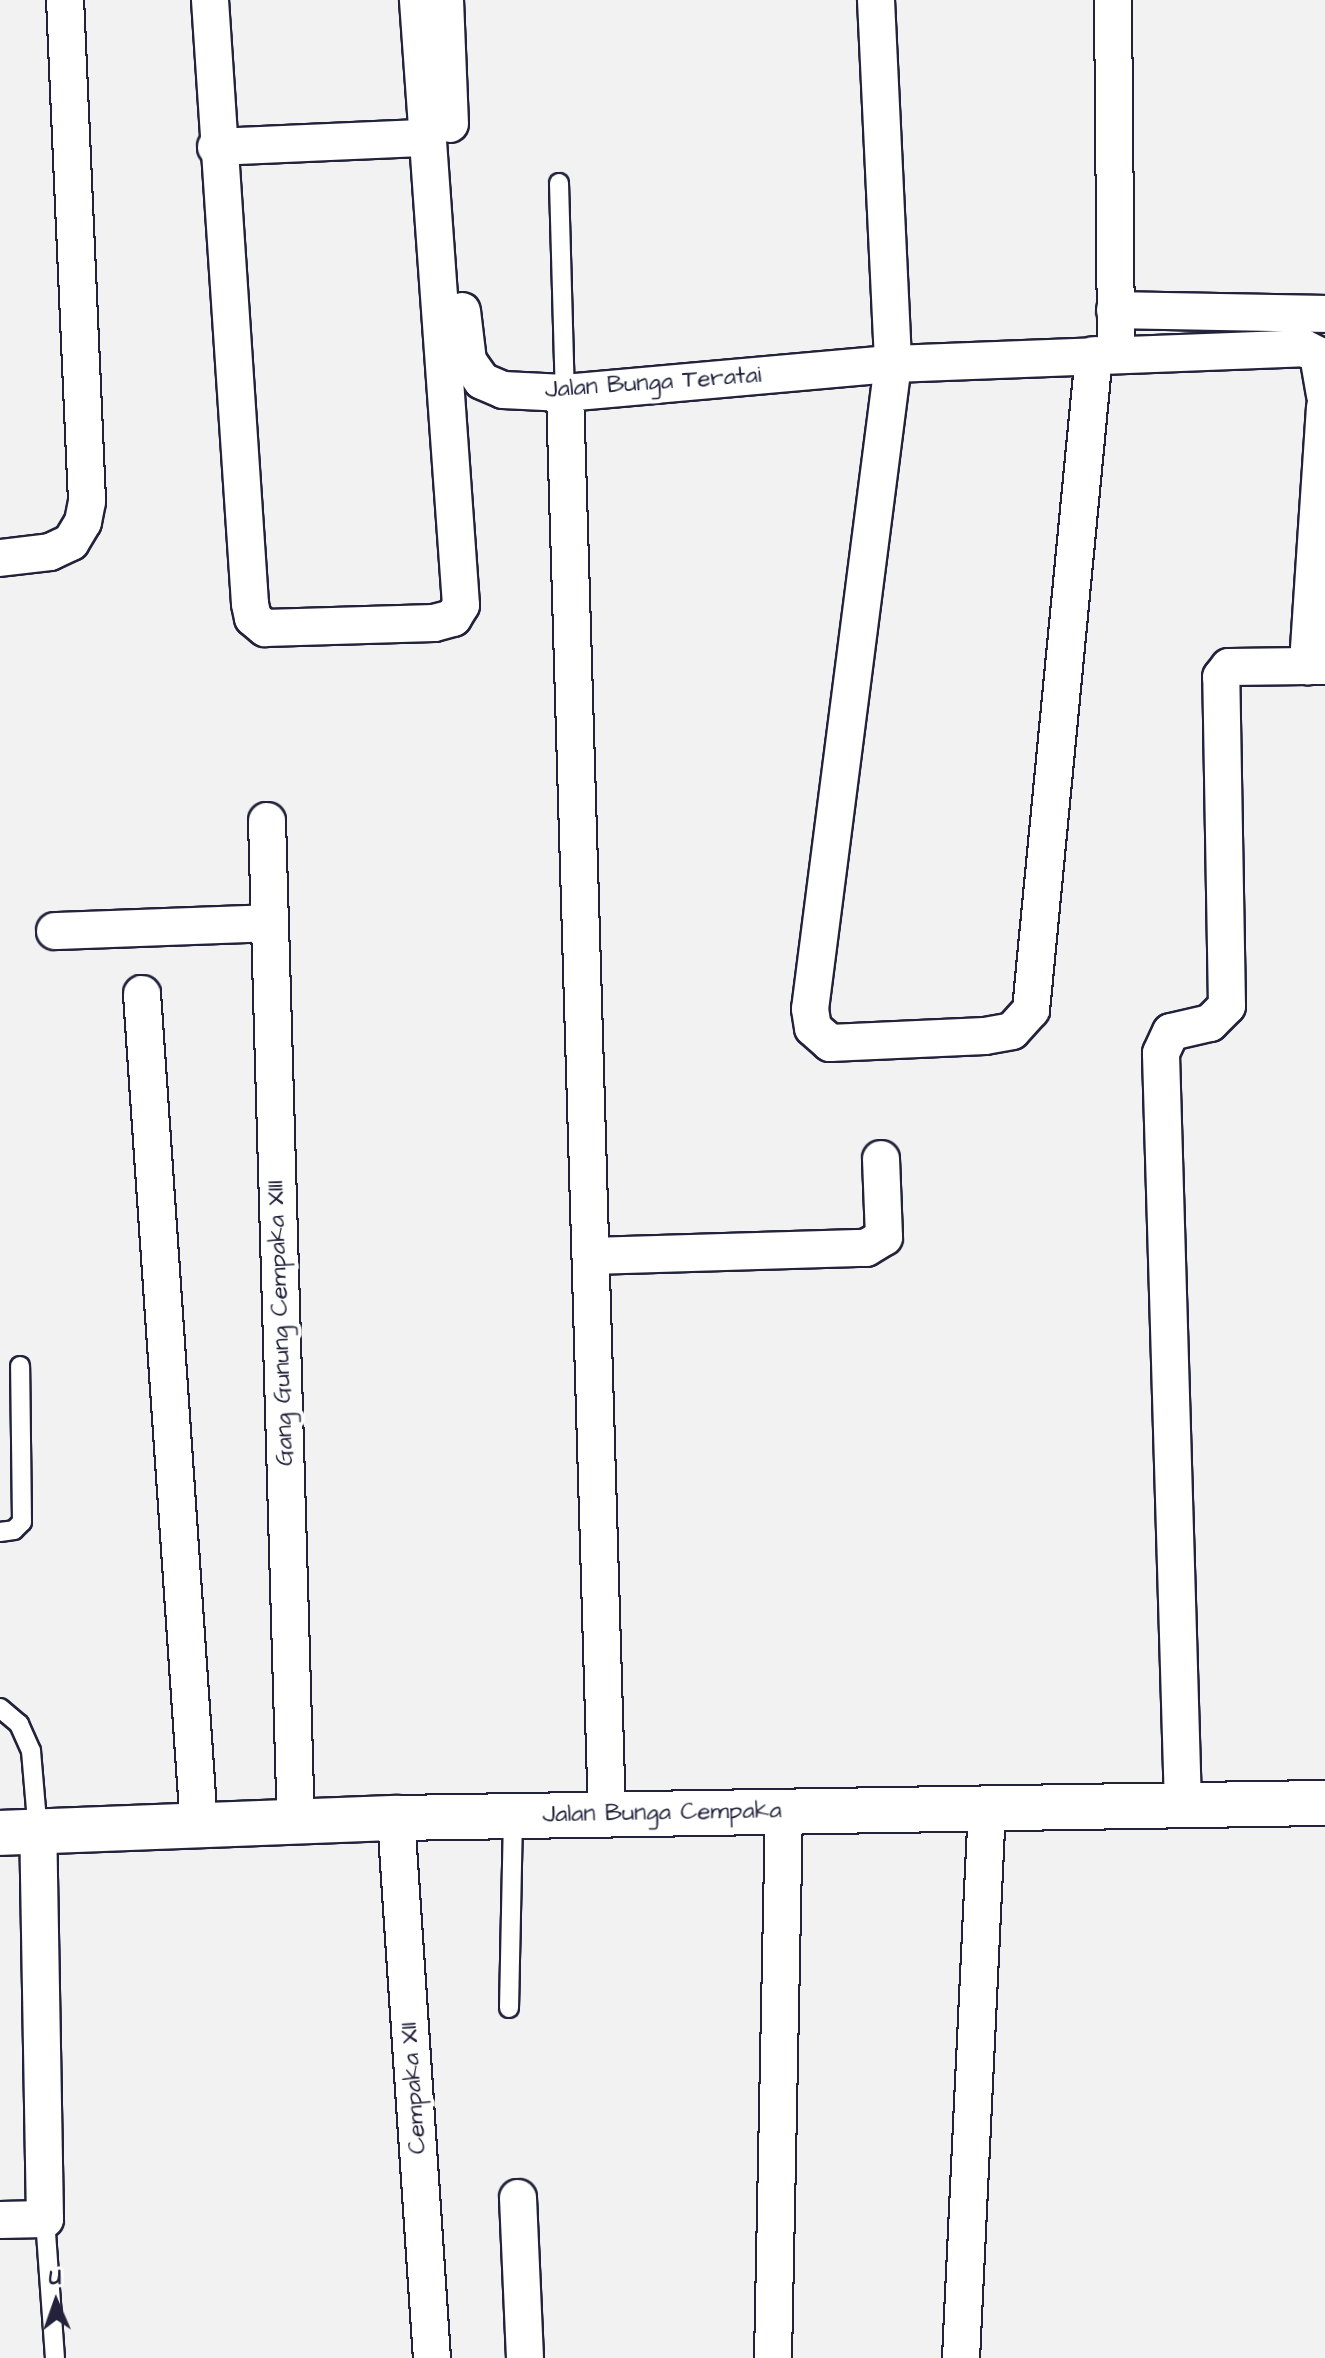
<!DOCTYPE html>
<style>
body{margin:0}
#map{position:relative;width:1325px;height:2358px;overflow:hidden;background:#f2f2f3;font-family:"Architects Daughter",sans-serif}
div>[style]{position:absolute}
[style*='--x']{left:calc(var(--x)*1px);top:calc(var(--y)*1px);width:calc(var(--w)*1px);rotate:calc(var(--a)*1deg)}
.roads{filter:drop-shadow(2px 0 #22223b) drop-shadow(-2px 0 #22223b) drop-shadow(0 2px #22223b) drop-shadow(0 -2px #22223b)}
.lane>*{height:18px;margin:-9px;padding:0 9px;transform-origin:9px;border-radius:9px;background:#fff}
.street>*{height:36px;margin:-18px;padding:0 18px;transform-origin:18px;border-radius:18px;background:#fff}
.secondary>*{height:44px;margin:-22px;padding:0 22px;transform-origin:22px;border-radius:22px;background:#fff}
span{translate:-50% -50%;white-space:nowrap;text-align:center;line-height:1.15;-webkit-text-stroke:8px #fff;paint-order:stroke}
.street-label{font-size:24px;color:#22223b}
.north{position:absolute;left:16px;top:2262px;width:80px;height:80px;-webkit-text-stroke:6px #fff;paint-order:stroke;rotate:358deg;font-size:22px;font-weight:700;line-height:32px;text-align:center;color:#22223b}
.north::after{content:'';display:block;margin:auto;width:28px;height:36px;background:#22223b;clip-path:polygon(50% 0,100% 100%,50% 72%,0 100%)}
</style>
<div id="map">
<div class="roads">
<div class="lane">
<i style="--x:559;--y:183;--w:210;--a:88.4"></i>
<i style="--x:0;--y:1532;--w:14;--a:-8"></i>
<i style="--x:14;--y:1530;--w:11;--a:-45"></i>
<i style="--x:22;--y:1522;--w:156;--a:-90.7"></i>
<i style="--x:0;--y:1708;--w:25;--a:40"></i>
<i style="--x:19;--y:1724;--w:30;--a:66"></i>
<i style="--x:31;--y:1751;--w:81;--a:85.1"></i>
<i style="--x:509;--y:2008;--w:191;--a:-88.8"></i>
<i style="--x:45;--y:2219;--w:139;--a:85.9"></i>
</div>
<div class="street">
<i style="--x:210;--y:0;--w:605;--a:86.21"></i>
<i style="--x:250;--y:604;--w:14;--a:78"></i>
<i style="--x:253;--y:618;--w:16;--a:40"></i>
<i style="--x:265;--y:628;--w:169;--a:-1.7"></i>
<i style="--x:434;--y:623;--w:20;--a:-15"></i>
<i style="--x:453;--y:618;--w:15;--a:-58"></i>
<i style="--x:461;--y:605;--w:607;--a:-94.07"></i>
<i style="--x:445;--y:0;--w:124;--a:87.7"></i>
<i style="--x:876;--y:0;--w:364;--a:87.3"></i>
<i style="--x:893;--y:364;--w:650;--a:97.33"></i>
<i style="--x:810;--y:1009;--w:19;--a:81"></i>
<i style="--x:813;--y:1028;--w:23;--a:41"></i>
<i style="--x:830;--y:1043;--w:155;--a:-2.6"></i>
<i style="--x:985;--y:1036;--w:27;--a:-10"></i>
<i style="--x:1012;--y:1031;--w:28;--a:-48"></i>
<i style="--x:1031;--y:1010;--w:658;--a:-84.51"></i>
<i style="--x:1113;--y:0;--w:353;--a:89.5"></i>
<i style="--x:216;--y:147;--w:210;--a:-2.5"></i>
<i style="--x:1115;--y:310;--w:210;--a:1.1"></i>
<i style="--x:462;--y:311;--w:50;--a:83.2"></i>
<i style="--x:468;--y:361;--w:24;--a:55"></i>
<i style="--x:482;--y:381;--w:23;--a:23"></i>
<i style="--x:503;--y:390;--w:62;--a:2.8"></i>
<i style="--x:565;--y:393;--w:329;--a:-5.1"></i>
<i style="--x:893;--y:364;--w:411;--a:-2.2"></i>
<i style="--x:1304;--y:348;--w:16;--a:27"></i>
<i style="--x:1318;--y:355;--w:41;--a:80.1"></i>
<i style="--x:565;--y:393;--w:1422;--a:88.31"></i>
<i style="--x:1325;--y:407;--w:260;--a:93.8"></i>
<i style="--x:1308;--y:666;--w:17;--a:0"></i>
<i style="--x:0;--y:558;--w:50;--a:-6.8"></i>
<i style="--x:50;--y:552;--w:23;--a:-25"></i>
<i style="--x:71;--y:542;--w:23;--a:-59"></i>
<i style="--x:83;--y:522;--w:21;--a:-79"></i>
<i style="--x:87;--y:501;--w:501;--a:-92.51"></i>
<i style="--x:267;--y:821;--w:1004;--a:88.35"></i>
<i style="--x:55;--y:931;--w:215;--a:-2.1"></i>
<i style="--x:142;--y:994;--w:834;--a:86.08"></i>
<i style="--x:591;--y:1256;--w:275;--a:-1.7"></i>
<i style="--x:866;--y:1248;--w:21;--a:-31"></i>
<i style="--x:884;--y:1237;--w:78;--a:-92.2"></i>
<i style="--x:1183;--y:1805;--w:752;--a:-91.68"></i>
<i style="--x:1161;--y:1053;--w:23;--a:-65"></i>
<i style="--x:1171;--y:1032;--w:40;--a:-13"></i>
<i style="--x:1210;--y:1023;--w:24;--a:-45"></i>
<i style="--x:1227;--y:1006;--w:329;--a:-91"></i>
<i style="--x:1221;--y:677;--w:13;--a:-51"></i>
<i style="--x:1229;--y:667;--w:79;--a:-0.7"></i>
<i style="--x:396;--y:1818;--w:541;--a:86.19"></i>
<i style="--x:518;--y:2198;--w:160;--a:87.5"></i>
<i style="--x:0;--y:2220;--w:45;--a:-1.3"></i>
<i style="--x:45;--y:2219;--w:387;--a:-91"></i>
<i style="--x:773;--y:2358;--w:548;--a:-88.85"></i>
<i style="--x:961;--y:2358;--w:552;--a:-87.3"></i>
</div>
<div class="secondary">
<i style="--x:0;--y:1833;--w:396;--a:-2.2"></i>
<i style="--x:396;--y:1818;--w:929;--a:-0.93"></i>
</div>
</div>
<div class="street-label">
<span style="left:653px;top:383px;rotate:-4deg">Jalan Bunga Teratai</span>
<span style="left:281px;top:1323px;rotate:-92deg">Gang Gunung Cempaka XIII</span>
<span style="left:662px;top:1813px;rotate:-1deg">Jalan Bunga Cempaka</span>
<span style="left:414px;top:2088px;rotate:-94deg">Cempaka XII</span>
</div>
<div class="north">U</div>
</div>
